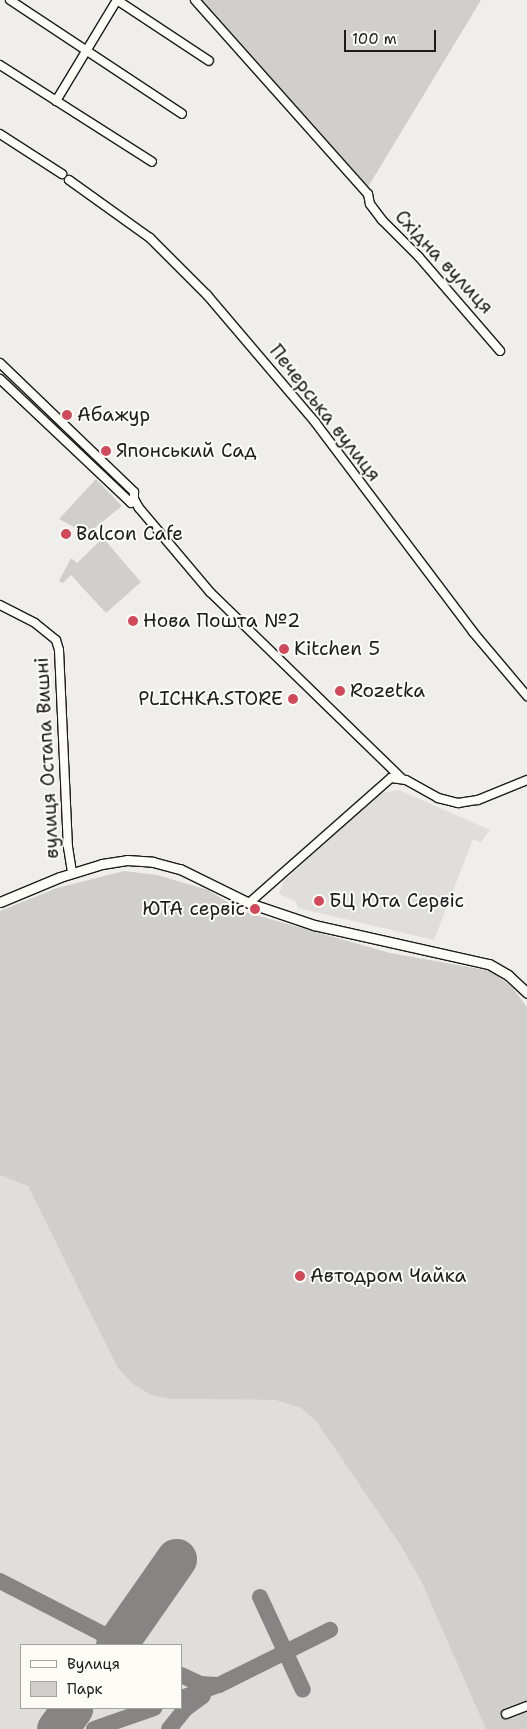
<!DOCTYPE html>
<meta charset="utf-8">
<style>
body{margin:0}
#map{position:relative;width:527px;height:1729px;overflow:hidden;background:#f0eeea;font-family:"Shantell Sans",sans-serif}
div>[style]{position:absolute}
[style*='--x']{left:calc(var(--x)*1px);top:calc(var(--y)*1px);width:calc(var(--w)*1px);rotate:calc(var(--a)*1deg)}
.built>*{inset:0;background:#e0deda}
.green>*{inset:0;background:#d0cfcc}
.taxiway>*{height:16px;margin:-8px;padding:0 8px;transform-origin:8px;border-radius:8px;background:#868583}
.runway>*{height:41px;margin:-20.5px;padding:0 20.5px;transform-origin:20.5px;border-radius:20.5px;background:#868583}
.roads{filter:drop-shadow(1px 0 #1c1c1c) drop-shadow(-1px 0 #1c1c1c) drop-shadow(0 1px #1c1c1c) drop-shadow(0 -1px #1c1c1c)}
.minor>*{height:8px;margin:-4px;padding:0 4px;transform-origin:4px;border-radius:4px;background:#fdfcf7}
.tertiary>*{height:9px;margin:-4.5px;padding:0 4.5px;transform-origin:4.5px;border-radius:4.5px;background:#fdfcf7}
.dots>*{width:14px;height:14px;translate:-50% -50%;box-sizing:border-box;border:2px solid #fdfcf7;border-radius:50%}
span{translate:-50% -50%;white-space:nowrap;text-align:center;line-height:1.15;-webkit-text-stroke:4px #fdfcf7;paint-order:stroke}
.street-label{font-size:19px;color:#1c1c1c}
.poi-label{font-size:19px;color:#1c1c1c}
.left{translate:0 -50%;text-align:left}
.right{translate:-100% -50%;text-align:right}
.legend{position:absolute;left:20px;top:1644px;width:162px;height:65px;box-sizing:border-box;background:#fdfcf7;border:1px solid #a3a29f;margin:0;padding:6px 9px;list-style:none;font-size:15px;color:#1c1c1c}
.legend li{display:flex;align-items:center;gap:10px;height:25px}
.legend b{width:25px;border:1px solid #a3a29f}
.scale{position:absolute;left:344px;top:30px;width:92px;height:22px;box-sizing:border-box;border:2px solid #1c1c1c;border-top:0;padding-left:6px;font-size:15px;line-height:18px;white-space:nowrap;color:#1c1c1c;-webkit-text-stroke:4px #fdfcf7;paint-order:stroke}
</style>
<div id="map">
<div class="built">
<i style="clip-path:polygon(399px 790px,490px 830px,481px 842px,473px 839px,434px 940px,298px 908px,295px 901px,279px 894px,283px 882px,377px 794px)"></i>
<i style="clip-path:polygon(evenodd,0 1175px,28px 1186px,117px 1367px,171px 1399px,275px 1400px,301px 1408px,316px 1421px,401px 1546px,422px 1583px,487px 1729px,0 1729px,0 1175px,21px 1645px,181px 1645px,181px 1708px,21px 1708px,21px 1645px)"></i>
</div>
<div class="green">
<i style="clip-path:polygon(199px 0,481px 0,368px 187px)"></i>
<i style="clip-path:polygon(96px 479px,122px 506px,87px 534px,59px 519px)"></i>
<i style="clip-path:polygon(103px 538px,141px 582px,106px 613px,71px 575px,63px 583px,59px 581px,71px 558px,77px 563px)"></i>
<i style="clip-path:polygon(124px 871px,157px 875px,208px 890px,242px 911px,390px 953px,491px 971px,512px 987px,527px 1007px,527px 1729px,486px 1729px,422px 1583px,401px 1546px,316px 1421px,301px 1408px,275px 1400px,171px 1399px,151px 1395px,133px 1384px,117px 1367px,28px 1186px,0 1175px,0 911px,57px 888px)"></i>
</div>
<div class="taxiway">
<i style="--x:0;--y:1581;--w:140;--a:27.3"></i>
<i style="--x:260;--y:1597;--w:102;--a:65.2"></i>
<i style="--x:181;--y:1675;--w:21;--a:25"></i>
<i style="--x:200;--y:1684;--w:17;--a:3"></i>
<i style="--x:181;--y:1698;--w:40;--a:-18.9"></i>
<i style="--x:219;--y:1685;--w:124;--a:-26.4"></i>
<i style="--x:94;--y:1729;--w:64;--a:-19.3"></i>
<i style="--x:169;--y:1729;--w:26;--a:-51"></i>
<i style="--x:185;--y:1709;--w:22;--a:-36"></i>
</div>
<div class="runway">
<i style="--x:116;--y:1645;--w:105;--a:-55.1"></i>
<i style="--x:57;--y:1729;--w:26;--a:-54"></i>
</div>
<div class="roads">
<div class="minor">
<i style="--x:10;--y:0;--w:206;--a:33.5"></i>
<i style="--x:195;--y:0;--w:260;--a:48.3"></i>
<i style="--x:368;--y:194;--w:10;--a:79"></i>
<i style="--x:370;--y:204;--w:20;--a:53"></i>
<i style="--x:382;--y:220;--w:52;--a:45"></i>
<i style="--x:419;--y:257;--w:124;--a:49.2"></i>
<i style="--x:0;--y:65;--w:180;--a:32.5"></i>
<i style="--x:56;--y:101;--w:118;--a:-58.9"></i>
<i style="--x:117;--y:0;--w:110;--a:33.5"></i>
<i style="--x:0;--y:134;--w:74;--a:32.8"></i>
<i style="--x:69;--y:180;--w:100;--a:35.6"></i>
<i style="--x:150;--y:238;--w:81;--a:45"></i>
<i style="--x:207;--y:295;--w:167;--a:49.6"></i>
<i style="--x:315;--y:422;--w:263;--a:53"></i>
<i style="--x:473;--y:632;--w:84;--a:49.8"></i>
<i style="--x:0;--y:363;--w:186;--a:43.9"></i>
<i style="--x:134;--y:492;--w:7;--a:90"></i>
<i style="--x:134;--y:499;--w:10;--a:61"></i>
<i style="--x:139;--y:508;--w:110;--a:49.8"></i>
<i style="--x:210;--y:592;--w:267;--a:44.2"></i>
<i style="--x:0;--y:379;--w:180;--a:43.4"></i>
<i style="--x:131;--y:503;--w:5;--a:-53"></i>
<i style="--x:0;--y:605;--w:39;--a:27"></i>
<i style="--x:35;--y:623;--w:27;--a:39"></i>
<i style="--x:56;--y:640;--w:10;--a:73"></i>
<i style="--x:59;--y:650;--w:197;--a:87.4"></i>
<i style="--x:68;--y:847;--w:26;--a:81"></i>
<i style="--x:249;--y:903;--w:189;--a:-41.4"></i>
<i style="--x:391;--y:778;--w:15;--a:8"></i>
<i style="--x:406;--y:780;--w:37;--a:29"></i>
<i style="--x:438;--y:798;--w:21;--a:14"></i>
<i style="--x:458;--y:803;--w:20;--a:-9"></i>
<i style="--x:478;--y:800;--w:53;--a:-22.2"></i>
<i style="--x:506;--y:1714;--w:22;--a:-21"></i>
</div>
<div class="tertiary">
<i style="--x:0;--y:902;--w:65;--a:-22.6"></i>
<i style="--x:60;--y:877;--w:44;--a:-17.2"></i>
<i style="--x:102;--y:864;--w:25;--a:-9"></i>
<i style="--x:127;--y:860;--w:26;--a:4"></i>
<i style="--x:153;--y:862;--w:28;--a:15"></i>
<i style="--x:180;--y:869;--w:77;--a:26.2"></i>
<i style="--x:249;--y:903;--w:69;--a:18.7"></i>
<i style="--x:314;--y:925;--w:179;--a:12.6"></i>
<i style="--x:489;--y:964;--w:22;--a:30"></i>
<i style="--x:508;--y:975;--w:26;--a:43"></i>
</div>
</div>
<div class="dots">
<i style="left:67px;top:415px;background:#d1495b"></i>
<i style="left:106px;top:451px;background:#d1495b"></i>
<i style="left:66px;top:534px;background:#d1495b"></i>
<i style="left:133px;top:621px;background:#d1495b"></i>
<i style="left:284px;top:649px;background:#d1495b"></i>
<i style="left:340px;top:691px;background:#d1495b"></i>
<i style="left:293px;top:699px;background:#d1495b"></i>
<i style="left:319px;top:901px;background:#d1495b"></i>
<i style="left:255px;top:909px;background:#d1495b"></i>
<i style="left:300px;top:1276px;background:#d1495b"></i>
</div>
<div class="street-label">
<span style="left:444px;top:262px;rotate:47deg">Східна вулиця</span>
<span style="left:325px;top:413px;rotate:52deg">Печерська вулиця</span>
<span style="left:47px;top:758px;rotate:-93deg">вулиця Остапа Вишні</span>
</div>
<div class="poi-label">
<span class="left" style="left:77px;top:415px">Абажур</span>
<span class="left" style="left:116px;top:451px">Японський Сад</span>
<span class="left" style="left:76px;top:534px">Balcon Cafe</span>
<span class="left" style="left:143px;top:621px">Нова Пошта №2</span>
<span class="left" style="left:294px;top:649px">Kitchen 5</span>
<span class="left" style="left:350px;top:691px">Rozetka</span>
<span class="right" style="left:283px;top:699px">PLICHKA.STORE</span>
<span class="left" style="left:329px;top:901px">БЦ Юта Сервіс</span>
<span class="right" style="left:245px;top:909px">ЮТА сервіс</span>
<span class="left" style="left:310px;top:1276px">Автодром Чайка</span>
</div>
<ul class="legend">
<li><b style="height:6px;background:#fdfcf7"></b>Вулиця</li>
<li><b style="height:14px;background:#d0cfcc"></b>Парк</li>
</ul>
<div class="scale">100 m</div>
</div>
